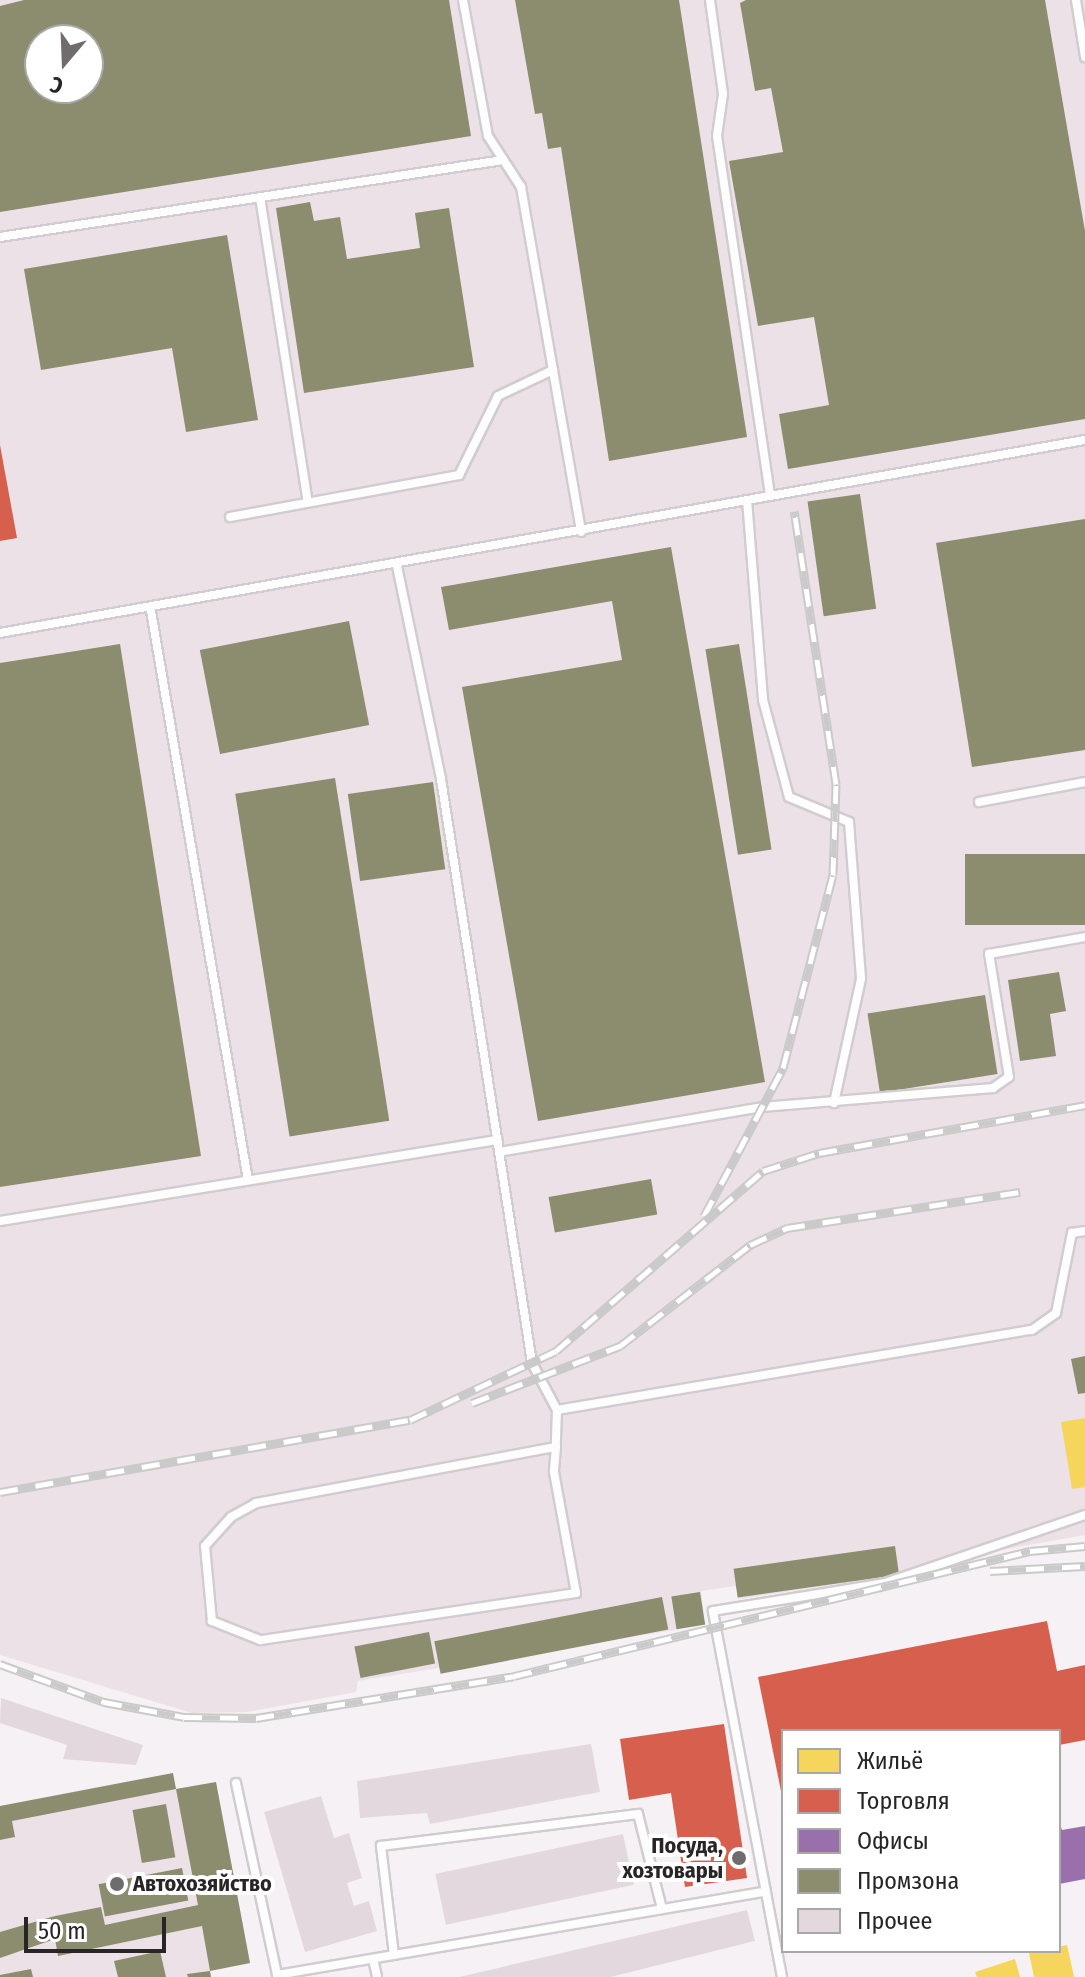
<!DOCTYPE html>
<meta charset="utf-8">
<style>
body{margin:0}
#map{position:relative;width:1085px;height:1977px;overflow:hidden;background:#f6f1f4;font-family:"Fira Sans Condensed",sans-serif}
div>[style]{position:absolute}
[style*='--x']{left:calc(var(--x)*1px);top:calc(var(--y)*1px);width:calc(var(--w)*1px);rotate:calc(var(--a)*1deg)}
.built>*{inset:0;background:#ede1e8}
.homes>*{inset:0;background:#f6d55c}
.shops>*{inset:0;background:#d6604d}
.offices>*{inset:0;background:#9970ab}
.industry>*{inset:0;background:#8c8c6e;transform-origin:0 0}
.building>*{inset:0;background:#e4d8df;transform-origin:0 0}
.roads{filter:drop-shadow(2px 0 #d0cccf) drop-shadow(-2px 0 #d0cccf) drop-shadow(0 2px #d0cccf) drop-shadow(0 -2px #d0cccf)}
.service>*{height:8px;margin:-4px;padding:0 4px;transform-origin:4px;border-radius:4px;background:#fefdfd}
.rail>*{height:9px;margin-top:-4.5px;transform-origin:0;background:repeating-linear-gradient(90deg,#fff 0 18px,#cbcaca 0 36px);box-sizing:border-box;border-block:2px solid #cbcaca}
.dots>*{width:22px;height:22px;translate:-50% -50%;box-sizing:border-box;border:4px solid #fff;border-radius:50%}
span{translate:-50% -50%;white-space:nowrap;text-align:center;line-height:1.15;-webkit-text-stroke:8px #fff;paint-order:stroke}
.poi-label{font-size:22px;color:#282526;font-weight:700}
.right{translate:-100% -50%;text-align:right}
.left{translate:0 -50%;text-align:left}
.legend{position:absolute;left:781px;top:1729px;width:280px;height:224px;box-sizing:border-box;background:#fff;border:2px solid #a9a8a8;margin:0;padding:10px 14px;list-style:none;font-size:24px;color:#282526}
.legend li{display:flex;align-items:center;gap:16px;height:40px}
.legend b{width:40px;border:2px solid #a9a8a8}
.north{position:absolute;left:24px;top:24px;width:80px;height:80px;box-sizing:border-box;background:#fff;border:2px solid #a9a8a8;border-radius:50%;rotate:199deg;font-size:22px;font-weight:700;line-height:32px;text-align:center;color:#282526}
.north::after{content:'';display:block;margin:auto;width:28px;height:36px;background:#706c6e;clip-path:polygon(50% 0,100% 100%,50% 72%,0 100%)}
.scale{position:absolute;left:24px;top:1917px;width:142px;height:36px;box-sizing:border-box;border:4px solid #282526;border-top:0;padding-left:10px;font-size:24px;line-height:28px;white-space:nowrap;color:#282526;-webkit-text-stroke:6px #fff;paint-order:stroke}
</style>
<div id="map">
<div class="built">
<i style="clip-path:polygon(evenodd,0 0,1085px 0,1085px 1535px,933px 1562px,899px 1575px,739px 1599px,736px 1586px,701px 1591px,705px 1625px,358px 1681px,356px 1692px,247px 1712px,192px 1713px,0 1655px,0 0,40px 40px,88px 40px,88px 88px,40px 88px,40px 40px)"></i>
<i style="clip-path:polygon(173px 1773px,176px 1789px,216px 1782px,250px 1963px,210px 1970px,211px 1977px,0 1977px,0 1806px)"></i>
</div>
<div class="homes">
<i style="clip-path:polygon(1085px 1418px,1085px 1487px,1072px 1489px,1061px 1422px)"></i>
<i style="clip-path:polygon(1067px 1945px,1074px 1977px,1034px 1977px,1029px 1953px)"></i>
<i style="clip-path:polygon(1015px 1959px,1020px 1977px,977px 1977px,975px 1972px)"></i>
</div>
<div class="shops">
<i style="clip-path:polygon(0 445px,17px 538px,0 541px)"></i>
<i style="clip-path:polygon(1047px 1621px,1057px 1671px,1085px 1665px,1085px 1740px,1059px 1745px,1059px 1731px,783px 1731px,782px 1796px,758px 1677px)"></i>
<i style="clip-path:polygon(724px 1724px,747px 1878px,685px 1887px,671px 1793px,629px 1800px,620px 1739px)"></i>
</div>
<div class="offices">
<i style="clip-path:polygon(1059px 1821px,1062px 1830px,1085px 1826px,1085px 1879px,1059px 1884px)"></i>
</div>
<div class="industry">
<i style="clip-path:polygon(evenodd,24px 0,449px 0,471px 136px,0 212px,0 6px,24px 0,40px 40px,88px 40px,88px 88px,40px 88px,40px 40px)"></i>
<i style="clip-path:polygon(515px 0,679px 0,747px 437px,609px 461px,561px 147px,548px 149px,542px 113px,535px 114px)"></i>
<i style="clip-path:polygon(746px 0,1045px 0,1085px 231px,1085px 419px,788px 469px,779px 414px,829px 405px,814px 317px,758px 326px,729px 161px,783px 152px,771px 88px,755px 91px,740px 3px)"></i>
<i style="clip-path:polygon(310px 202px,314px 221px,340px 217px,347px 259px,420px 248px,415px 213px,449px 208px,474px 367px,304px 393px,276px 208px)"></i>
<i style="clip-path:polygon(227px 235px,258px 420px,186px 432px,172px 348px,41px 370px,24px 269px)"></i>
<i style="left:860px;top:494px;width:116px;height:53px;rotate:82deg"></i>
<i style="clip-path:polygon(1085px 519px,1085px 750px,972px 767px,936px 543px)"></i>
<i style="clip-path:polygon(671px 547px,765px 1082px,538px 1121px,462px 687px,622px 660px,612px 601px,449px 630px,441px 587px)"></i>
<i style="left:349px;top:621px;width:106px;height:152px;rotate:79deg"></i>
<i style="clip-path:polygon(120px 644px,201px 1156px,0 1187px,0 663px)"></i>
<i style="left:739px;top:644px;width:208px;height:34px;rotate:81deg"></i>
<i style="left:335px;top:778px;width:347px;height:101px;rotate:81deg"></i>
<i style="left:433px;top:782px;width:88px;height:86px;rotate:82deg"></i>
<i style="left:1085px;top:854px;width:71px;height:120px;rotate:90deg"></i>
<i style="clip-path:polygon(1059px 972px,1066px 1011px,1050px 1014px,1056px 1056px,1020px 1061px,1008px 980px)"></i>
<i style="left:985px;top:995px;width:80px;height:119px;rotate:81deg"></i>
<i style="left:651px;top:1179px;width:36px;height:104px;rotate:80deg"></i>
<i style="clip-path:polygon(1085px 1356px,1085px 1393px,1078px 1394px,1071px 1359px)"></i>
<i style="left:895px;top:1546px;width:29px;height:163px;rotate:82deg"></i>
<i style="left:700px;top:1592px;width:33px;height:29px;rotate:81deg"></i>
<i style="left:662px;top:1597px;width:33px;height:232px;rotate:79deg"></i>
<i style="left:429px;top:1632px;width:32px;height:76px;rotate:79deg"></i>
<i style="clip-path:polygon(173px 1773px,176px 1789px,216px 1782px,250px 1963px,210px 1971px,202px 1926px,58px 1956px,55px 1939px,0 1958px,0 1932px,55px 1916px,101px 1907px,105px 1925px,198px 1905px,176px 1789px,12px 1821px,15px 1837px,0 1840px,0 1806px)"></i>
<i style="left:166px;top:1804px;width:54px;height:34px;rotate:80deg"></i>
<i style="left:182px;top:1868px;width:33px;height:85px;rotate:79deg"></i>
<i style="clip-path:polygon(160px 1951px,166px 1977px,118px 1977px,114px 1961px)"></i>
<i style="clip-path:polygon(31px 1969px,33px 1977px,0 1977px,0 1975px)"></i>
<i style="clip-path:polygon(210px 1971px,211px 1977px,188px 1977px,187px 1974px)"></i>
</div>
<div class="building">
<i style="clip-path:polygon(1px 1698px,143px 1745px,136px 1765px,63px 1759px,67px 1745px,0 1723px)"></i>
<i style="clip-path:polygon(591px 1744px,600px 1792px,430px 1824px,427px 1813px,360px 1818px,357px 1781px)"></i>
<i style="clip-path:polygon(321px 1796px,334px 1838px,349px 1833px,362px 1878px,347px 1883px,354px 1906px,369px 1901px,377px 1931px,305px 1952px,264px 1812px)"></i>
<i style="left:623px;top:1834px;width:52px;height:192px;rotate:78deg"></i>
<i style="clip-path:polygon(747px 1910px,755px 1941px,611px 1977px,459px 1977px)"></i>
</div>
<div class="roads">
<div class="service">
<i style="--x:463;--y:0;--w:138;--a:79.6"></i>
<i style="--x:488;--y:136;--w:61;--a:57.1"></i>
<i style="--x:521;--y:187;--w:350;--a:80.1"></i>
<i style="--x:710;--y:0;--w:95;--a:82.1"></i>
<i style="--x:723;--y:94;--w:42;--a:98.1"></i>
<i style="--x:717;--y:136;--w:364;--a:81.6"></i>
<i style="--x:1076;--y:0;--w:58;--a:81"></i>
<i style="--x:260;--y:197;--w:309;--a:81.1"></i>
<i style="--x:0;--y:237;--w:509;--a:-8.7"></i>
<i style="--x:747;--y:500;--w:201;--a:85.4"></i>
<i style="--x:763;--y:700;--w:100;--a:75"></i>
<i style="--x:789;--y:797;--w:65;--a:22.6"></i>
<i style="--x:849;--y:822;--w:157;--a:85.6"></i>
<i style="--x:861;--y:979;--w:127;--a:102.3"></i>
<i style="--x:230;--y:517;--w:233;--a:-10.4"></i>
<i style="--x:459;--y:475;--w:88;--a:-63.7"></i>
<i style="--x:498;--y:396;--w:61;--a:-25.3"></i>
<i style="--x:397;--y:566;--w:217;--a:78.3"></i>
<i style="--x:441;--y:779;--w:591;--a:81.14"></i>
<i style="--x:532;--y:1363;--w:53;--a:62"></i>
<i style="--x:557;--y:1410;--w:37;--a:92"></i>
<i style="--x:556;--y:1447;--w:25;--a:95"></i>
<i style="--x:554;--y:1472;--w:123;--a:79.7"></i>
<i style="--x:576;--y:1593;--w:319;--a:171.5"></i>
<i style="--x:260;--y:1640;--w:52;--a:-158.4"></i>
<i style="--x:212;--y:1621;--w:75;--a:-95.3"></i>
<i style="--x:205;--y:1546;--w:39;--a:-48"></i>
<i style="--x:231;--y:1517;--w:29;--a:-29"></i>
<i style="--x:256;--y:1503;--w:305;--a:-10.6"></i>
<i style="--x:151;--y:611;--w:577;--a:80.33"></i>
<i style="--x:0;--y:633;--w:1102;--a:-10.09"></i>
<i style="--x:979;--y:802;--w:108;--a:-10.7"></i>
<i style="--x:499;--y:1152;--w:267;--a:-9.7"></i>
<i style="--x:762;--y:1107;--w:232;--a:-4.7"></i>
<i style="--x:993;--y:1088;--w:19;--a:-35"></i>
<i style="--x:1009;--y:1077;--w:125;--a:-99.2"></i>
<i style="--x:989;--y:954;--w:97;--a:-10"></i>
<i style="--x:0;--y:1221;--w:504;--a:-9.26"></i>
<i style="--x:557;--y:1410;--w:482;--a:-9.6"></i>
<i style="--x:1032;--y:1330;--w:29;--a:-35"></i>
<i style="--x:1056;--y:1313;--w:82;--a:-78.7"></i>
<i style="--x:1072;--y:1233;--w:13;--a:-9"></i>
<i style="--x:236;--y:1783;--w:196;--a:77.9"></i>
<i style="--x:277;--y:1975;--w:496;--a:-9.7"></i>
<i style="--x:394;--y:1955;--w:110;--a:-96.8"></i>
<i style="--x:381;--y:1846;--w:259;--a:-7.1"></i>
<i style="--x:638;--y:1814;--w:98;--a:75.8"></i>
<i style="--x:373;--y:1959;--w:18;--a:77"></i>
<i style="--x:782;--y:1977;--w:372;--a:-100.7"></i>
<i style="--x:713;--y:1611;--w:174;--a:-9.2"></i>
<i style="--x:885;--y:1583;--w:211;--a:-18.8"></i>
</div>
</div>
<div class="rail">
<i style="--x:704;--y:1216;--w:168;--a:-61.9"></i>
<i style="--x:783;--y:1068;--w:199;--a:-75.5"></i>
<i style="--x:833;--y:875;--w:91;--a:-88.1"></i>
<i style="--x:836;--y:784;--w:276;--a:-98.7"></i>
<i style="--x:472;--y:1403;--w:159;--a:-21.1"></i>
<i style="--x:620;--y:1346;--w:165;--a:-37.8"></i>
<i style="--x:750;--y:1245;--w:41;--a:-24.7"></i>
<i style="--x:787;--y:1228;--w:236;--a:-8.8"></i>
<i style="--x:0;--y:1492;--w:416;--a:-10"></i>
<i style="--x:410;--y:1420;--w:161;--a:-25.3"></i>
<i style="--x:556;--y:1351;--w:274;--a:-41"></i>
<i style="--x:763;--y:1171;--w:59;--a:-17.8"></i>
<i style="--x:819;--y:1153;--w:270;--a:-10.2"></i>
<i style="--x:990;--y:1571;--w:95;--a:-3"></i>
<i style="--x:0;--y:1664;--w:111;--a:20.1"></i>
<i style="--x:104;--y:1702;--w:81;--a:10.6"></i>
<i style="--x:184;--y:1717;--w:72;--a:0.8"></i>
<i style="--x:256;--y:1718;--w:261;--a:-9.2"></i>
<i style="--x:514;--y:1676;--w:531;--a:-13.62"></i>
<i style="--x:1030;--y:1551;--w:55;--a:-5.2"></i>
</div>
<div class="dots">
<i style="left:739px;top:1858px;background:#706c6e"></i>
<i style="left:117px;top:1884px;background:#706c6e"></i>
</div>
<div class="poi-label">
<span class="right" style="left:723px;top:1858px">Посуда,<br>хозтовары</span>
<span class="left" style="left:133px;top:1884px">Автохозяйство</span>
</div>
<ul class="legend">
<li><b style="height:22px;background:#f6d55c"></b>Жильё</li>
<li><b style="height:22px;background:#d6604d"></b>Торговля</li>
<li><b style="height:22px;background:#9970ab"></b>Офисы</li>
<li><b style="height:22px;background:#8c8c6e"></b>Промзона</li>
<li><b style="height:22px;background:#e4d8df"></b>Прочее</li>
</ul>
<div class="north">С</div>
<div class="scale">50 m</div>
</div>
